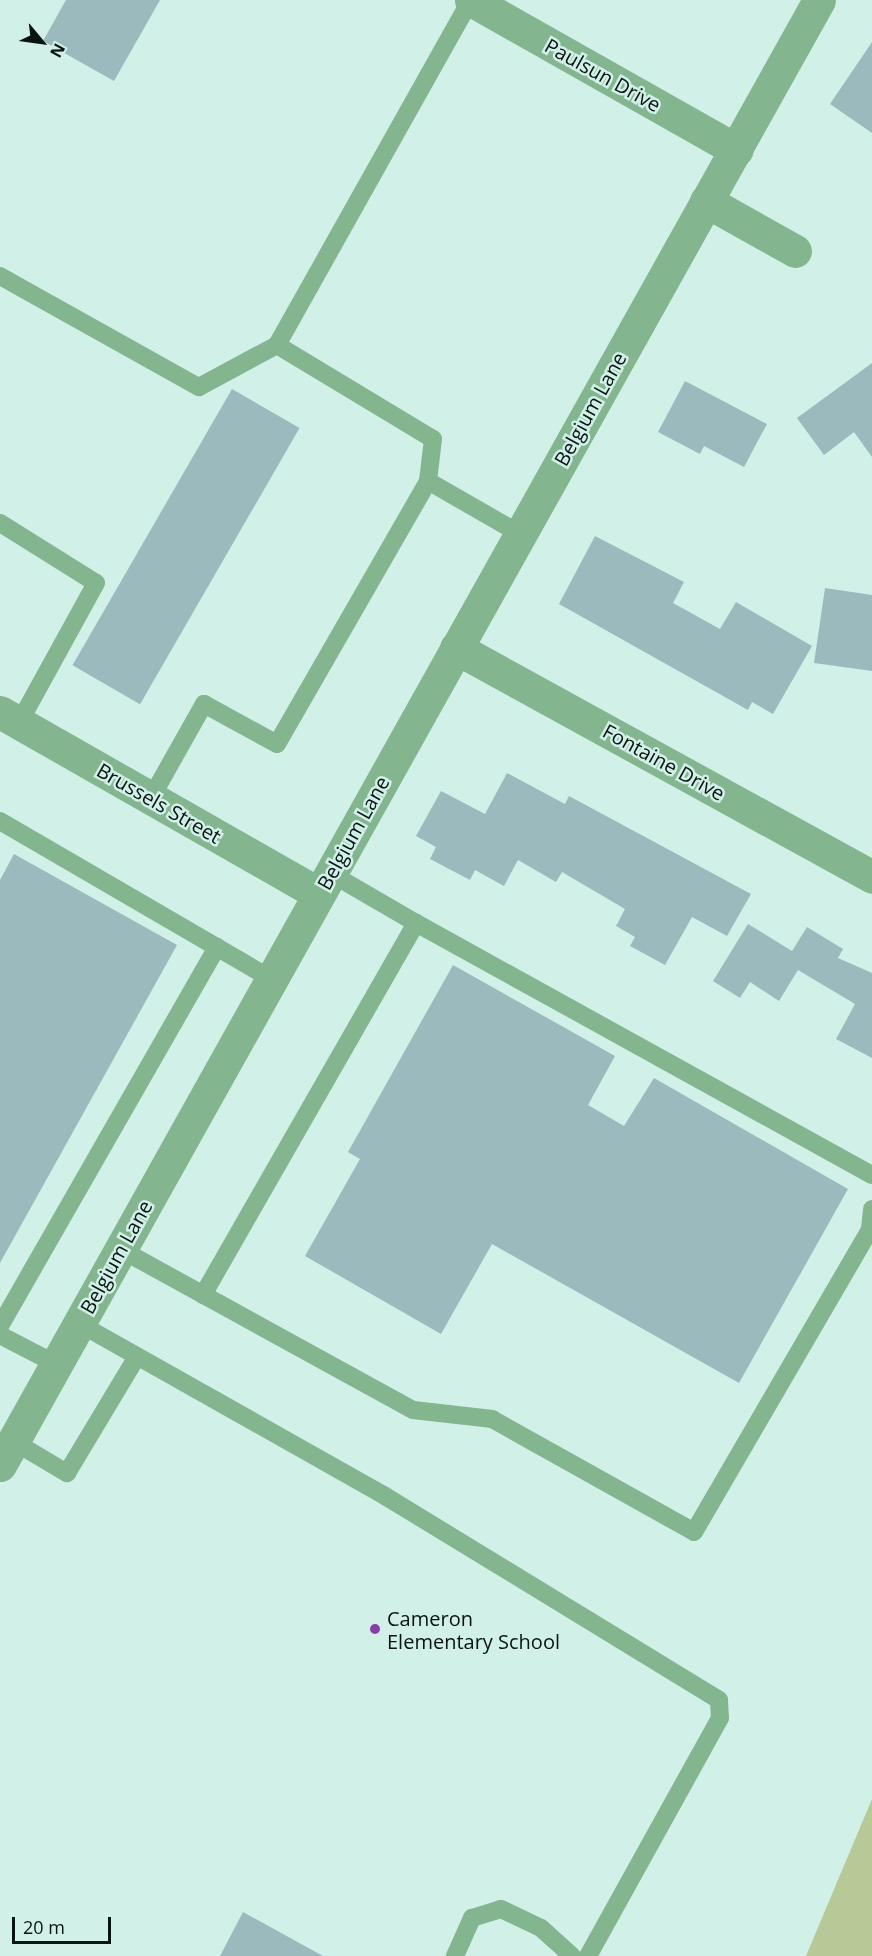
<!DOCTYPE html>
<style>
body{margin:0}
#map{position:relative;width:872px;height:1956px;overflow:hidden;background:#d1f0e8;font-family:"Open Sans",sans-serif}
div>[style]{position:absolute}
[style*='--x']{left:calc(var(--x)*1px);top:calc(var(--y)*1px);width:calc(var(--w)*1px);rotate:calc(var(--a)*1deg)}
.green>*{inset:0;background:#b7c996}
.building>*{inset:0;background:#9bbabe;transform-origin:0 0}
.service>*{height:18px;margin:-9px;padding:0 9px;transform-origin:9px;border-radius:9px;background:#83b68f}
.minor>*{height:33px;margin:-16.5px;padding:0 16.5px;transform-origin:16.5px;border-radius:16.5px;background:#83b68f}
.dots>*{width:16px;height:16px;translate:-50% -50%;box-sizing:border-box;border:3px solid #d1f0e8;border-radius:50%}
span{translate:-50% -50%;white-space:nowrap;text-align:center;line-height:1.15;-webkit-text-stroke:5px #d1f0e8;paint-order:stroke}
.street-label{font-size:20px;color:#091412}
.poi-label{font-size:20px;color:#091412}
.left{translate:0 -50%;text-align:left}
.north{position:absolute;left:12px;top:12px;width:60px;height:60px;-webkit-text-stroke:4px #d1f0e8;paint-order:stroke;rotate:119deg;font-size:16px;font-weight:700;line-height:24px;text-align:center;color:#091412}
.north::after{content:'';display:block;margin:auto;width:21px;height:27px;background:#091412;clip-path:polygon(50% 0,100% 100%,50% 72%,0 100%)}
.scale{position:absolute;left:12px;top:1917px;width:99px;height:27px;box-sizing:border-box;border:3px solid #091412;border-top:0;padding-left:8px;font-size:18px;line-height:21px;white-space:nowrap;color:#091412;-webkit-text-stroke:4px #d1f0e8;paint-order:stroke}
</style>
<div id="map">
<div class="green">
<i style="clip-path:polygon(872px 1799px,872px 1956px,806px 1956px)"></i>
</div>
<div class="building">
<i style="clip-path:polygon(66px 0,160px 0,114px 81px,43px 41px)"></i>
<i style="clip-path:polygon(872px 42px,872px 133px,830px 104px)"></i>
<i style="clip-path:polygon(872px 363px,872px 457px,854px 432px,824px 455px,797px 418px)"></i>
<i style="clip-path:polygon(685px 381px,767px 424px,744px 467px,704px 446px,700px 454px,658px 432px)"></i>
<i style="left:232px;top:389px;width:78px;height:319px;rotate:30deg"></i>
<i style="clip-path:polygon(595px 536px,684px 582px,673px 603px,720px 629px,736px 602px,812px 646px,773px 714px,752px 702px,748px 710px,559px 604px)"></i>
<i style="clip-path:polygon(825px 588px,872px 595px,872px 671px,814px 663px)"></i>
<i style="clip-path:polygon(507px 773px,565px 804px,569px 796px,751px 894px,727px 936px,692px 917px,665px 965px,630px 946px,635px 937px,616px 926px,625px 909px,562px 872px,556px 882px,518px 860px,504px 886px,475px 870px,470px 880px,430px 859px,436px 847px,416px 836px,441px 791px,485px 814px)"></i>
<i style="clip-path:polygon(14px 854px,177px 945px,0 1263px,0 880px)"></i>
<i style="clip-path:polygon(748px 924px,792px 951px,807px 927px,843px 949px,838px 958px,872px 973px,872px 1058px,836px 1039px,855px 1004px,798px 970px,779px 1001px,750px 982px,740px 998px,713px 981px)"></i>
<i style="clip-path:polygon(453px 965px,615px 1056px,588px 1105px,624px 1126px,654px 1078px,848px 1189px,739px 1383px,492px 1244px,441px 1334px,305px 1256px,360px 1159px,348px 1152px)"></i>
<i style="clip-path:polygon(243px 1912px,323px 1956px,220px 1956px)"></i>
</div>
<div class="service">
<i style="--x:0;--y:276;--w:228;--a:29.2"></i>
<i style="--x:199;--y:387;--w:89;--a:-28.3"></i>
<i style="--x:277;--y:345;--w:182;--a:31.1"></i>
<i style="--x:433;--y:439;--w:42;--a:96.8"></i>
<i style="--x:277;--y:345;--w:396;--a:-60.7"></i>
<i style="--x:0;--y:523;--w:113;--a:32"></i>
<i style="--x:96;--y:583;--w:160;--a:118.8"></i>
<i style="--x:151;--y:798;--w:108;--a:-60.6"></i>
<i style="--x:204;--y:704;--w:83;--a:28.7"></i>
<i style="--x:277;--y:744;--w:303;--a:-60.1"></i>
<i style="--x:428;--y:481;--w:106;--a:29.9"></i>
<i style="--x:0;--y:821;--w:314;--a:30.2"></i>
<i style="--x:416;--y:923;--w:521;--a:28.93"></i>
<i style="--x:120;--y:1249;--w:334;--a:28.8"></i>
<i style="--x:413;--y:1410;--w:80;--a:6.5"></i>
<i style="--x:492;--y:1419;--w:231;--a:29.2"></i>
<i style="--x:694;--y:1532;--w:350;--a:-59.8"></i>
<i style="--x:870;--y:1229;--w:20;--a:-84"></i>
<i style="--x:203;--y:1295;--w:429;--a:-60.2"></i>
<i style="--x:416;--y:923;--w:99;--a:-149.8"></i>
<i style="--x:80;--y:1324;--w:350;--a:29.4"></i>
<i style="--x:385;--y:1496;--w:391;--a:31.4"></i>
<i style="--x:719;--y:1700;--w:18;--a:87"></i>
<i style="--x:720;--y:1718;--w:272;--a:119"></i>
<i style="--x:0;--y:1326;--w:437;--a:-60.2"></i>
<i style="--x:0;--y:1335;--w:63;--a:27.4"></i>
<i style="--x:13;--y:1441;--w:63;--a:30.7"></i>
<i style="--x:67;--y:1473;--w:134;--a:-59"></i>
<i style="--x:455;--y:1956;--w:42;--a:-65.9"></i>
<i style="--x:472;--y:1918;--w:30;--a:-17"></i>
<i style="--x:501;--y:1909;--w:44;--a:25.4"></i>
<i style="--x:541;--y:1928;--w:42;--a:42.1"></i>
</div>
<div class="minor">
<i style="--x:471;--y:0;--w:305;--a:29.5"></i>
<i style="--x:706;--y:201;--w:102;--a:29.3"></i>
<i style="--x:456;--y:648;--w:475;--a:28.8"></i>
<i style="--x:0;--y:712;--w:367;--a:29.7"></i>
<i style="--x:0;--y:1465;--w:1678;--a:-60.79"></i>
</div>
<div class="dots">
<i style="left:375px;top:1629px;background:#8c3baa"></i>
</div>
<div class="street-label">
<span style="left:603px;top:75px;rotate:29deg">Paulsun Drive</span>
<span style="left:590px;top:409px;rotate:-61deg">Belgium Lane</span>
<span style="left:664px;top:762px;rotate:29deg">Fontaine Drive</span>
<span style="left:159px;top:803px;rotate:30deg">Brussels Street</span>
<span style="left:353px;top:833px;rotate:-61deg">Belgium Lane</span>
<span style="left:116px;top:1257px;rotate:-61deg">Belgium Lane</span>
</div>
<div class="poi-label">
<span class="left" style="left:387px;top:1630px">Cameron<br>Elementary School</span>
</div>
<div class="north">N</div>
<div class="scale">20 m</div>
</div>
